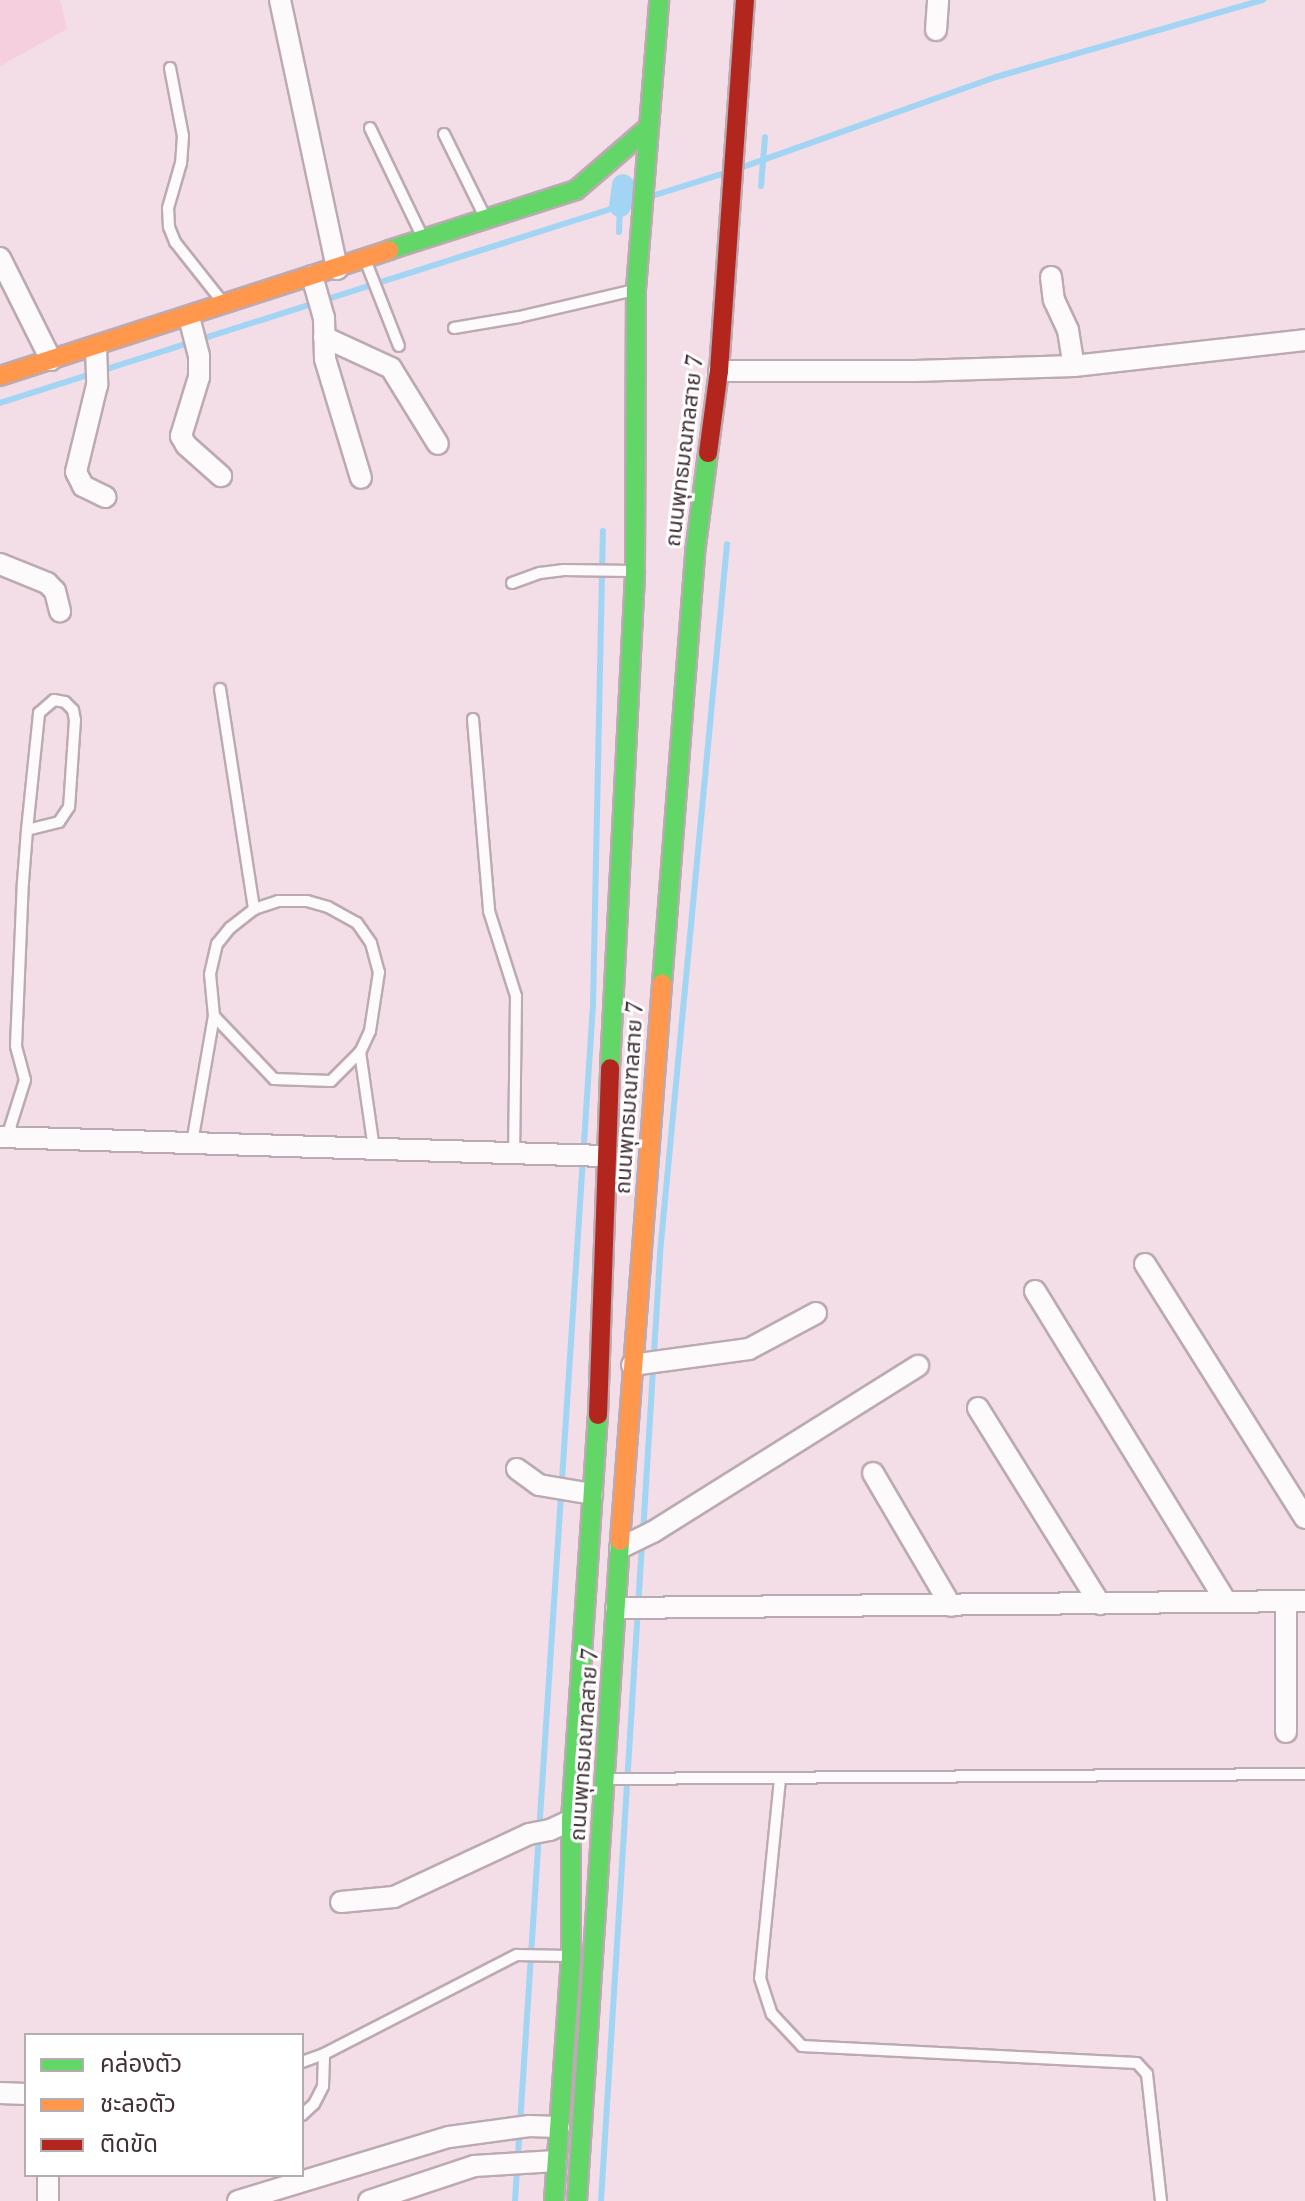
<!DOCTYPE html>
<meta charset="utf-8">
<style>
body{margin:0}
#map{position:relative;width:1305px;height:2201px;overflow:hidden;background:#f3dde6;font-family:"Libre Baskerville","Noto Sans Thai",serif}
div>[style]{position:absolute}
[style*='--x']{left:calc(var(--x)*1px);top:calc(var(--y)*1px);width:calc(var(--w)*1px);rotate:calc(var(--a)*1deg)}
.built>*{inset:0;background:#f6cfdf}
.stream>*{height:6px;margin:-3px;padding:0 3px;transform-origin:3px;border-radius:3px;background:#a2d5f3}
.canal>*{height:22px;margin:-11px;padding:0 11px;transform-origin:11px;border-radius:11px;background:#a2d5f3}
.roads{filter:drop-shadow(2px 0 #bcaab2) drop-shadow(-2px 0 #bcaab2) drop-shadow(0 2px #bcaab2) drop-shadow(0 -2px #bcaab2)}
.lane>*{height:10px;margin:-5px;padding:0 5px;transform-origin:5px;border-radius:5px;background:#fdfafb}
.street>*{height:20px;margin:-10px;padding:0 10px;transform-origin:10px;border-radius:10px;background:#fdfafb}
.fast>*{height:18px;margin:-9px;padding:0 9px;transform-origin:9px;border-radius:9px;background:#63d668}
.slow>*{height:18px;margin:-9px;padding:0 9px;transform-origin:9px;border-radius:9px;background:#ff974d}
.jam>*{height:18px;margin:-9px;padding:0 9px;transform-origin:9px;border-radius:9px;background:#b3261e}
span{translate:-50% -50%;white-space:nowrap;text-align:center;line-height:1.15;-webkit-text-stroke:6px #fff;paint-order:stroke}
.street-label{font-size:22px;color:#433038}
.legend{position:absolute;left:24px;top:2033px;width:280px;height:144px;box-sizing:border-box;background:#fff;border:2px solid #b4acaf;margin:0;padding:10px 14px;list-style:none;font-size:24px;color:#433038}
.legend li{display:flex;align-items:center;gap:16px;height:40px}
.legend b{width:40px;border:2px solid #b4acaf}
</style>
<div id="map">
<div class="built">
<i style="clip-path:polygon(0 0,60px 0,67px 29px,0 66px)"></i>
</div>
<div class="stream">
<i style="--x:743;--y:167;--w:269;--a:-19.6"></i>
<i style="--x:996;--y:77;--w:278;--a:-16.1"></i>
<i style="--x:761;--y:186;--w:49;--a:-85.3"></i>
<i style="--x:652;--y:196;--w:77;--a:-17.5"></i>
<i style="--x:619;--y:232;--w:26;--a:-88"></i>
<i style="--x:0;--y:403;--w:664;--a:-17.62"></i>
<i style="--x:643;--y:1533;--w:281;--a:-86.5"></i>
<i style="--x:660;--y:1253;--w:712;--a:-84.6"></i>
<i style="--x:515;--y:2201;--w:1200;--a:-86.27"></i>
<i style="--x:593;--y:1004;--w:473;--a:-88.8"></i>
<i style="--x:601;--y:2201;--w:658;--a:-86.43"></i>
</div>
<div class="canal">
<i style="--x:620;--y:206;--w:21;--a:-82"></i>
</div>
<div class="roads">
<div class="lane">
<i style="--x:170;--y:68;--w:69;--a:79.2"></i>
<i style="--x:183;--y:136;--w:27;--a:94"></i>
<i style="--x:181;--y:163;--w:47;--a:106.1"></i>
<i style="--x:168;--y:208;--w:19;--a:87"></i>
<i style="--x:169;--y:227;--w:16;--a:68"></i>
<i style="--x:175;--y:242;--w:74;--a:51.6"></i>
<i style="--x:370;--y:128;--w:122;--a:64.3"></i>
<i style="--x:444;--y:134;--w:90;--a:63.7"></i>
<i style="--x:366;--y:262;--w:90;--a:68.6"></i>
<i style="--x:454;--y:328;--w:66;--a:-9.6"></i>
<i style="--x:519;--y:317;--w:118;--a:-13.2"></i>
<i style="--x:512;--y:583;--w:30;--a:-20"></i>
<i style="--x:540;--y:573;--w:24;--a:-7"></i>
<i style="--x:564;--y:570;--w:68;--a:0.8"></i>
<i style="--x:220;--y:689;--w:223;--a:81.2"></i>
<i style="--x:473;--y:719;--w:193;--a:85.2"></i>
<i style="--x:489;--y:911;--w:89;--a:72.4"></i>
<i style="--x:516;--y:996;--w:157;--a:90.7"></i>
<i style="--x:278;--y:901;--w:29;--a:0"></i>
<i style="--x:307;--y:901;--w:22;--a:16"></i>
<i style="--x:328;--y:907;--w:33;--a:29"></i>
<i style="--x:357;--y:923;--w:24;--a:55"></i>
<i style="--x:371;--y:943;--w:30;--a:75"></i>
<i style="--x:379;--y:972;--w:60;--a:98.7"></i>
<i style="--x:370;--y:1031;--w:23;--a:115"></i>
<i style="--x:360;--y:1052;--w:41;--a:135"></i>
<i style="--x:331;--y:1081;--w:57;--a:-178"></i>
<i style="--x:274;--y:1079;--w:87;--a:-133.6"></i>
<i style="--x:214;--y:1016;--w:42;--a:-95.4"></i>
<i style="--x:210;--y:974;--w:31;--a:-77"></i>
<i style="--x:217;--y:944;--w:21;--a:-51"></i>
<i style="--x:230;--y:928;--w:31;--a:-38"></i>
<i style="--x:254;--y:909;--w:25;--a:-18"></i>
<i style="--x:360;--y:1052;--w:98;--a:81.8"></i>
<i style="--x:7;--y:1137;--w:60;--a:-72.5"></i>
<i style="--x:25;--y:1080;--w:35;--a:-105"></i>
<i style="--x:16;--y:1046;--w:164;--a:-87.6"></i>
<i style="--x:23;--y:882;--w:52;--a:-85.6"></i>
<i style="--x:27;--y:830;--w:118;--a:-84.1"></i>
<i style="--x:39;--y:713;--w:20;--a:-41"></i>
<i style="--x:54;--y:700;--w:11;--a:10"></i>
<i style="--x:65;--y:702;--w:11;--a:45"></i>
<i style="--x:73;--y:710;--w:10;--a:79"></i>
<i style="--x:75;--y:720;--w:87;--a:93.9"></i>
<i style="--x:69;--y:807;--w:18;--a:124"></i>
<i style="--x:59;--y:822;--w:33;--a:166"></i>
<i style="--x:192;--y:1143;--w:129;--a:-80.2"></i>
<i style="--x:607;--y:1779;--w:698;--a:-0.41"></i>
<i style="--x:780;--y:1779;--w:200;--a:95.7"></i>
<i style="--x:760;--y:1978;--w:38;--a:72"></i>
<i style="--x:772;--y:2014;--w:44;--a:46.8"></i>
<i style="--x:802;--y:2046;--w:335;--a:2.9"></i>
<i style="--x:1137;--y:2063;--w:15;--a:48"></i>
<i style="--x:1147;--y:2074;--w:128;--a:83.7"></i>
<i style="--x:302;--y:2062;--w:23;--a:-20"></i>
<i style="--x:302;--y:2115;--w:16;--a:-43"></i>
<i style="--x:314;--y:2104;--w:20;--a:-63"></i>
<i style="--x:323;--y:2086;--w:32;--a:-88"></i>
<i style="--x:324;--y:2054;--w:217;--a:-27.2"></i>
<i style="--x:517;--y:1955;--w:52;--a:1.1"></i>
</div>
<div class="street">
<i style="--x:280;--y:0;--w:275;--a:78"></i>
<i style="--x:936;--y:30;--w:30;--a:-86"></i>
<i style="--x:0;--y:258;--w:114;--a:63.4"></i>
<i style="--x:312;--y:276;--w:44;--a:74.1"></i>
<i style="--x:324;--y:318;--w:41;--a:88.6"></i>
<i style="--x:325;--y:359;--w:124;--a:73.2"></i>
<i style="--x:1051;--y:277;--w:23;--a:83"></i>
<i style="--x:1054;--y:300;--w:33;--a:65"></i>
<i style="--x:1068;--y:330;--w:36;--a:81"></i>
<i style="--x:189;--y:317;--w:40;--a:75.6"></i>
<i style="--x:199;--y:356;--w:21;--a:90"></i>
<i style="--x:199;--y:377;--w:62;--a:107"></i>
<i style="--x:181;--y:436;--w:10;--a:61"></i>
<i style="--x:186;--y:445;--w:47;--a:41.5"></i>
<i style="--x:324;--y:337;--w:74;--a:24.8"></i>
<i style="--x:391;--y:368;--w:89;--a:58.3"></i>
<i style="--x:96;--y:347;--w:38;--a:88"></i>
<i style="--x:97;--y:385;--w:89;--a:103.6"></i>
<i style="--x:76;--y:472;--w:16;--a:63"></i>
<i style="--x:83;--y:486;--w:25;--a:26"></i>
<i style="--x:719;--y:371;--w:196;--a:0"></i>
<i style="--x:915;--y:371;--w:159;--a:-1.8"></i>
<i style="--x:1074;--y:366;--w:232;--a:-6.4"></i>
<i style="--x:0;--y:564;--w:51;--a:22"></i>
<i style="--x:47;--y:583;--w:11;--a:45"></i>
<i style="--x:55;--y:591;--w:21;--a:76"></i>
<i style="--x:0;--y:1137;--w:605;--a:1.8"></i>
<i style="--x:1145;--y:1264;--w:300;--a:57.8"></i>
<i style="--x:1035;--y:1291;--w:365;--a:58.4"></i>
<i style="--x:632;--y:1365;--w:118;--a:-7.8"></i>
<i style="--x:749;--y:1349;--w:76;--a:-28.2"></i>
<i style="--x:978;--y:1408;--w:231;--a:58.1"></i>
<i style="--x:517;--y:1469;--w:27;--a:36"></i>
<i style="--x:539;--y:1485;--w:54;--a:9.6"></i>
<i style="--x:873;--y:1473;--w:154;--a:59.6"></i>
<i style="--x:620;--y:1548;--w:37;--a:-26"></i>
<i style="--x:653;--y:1532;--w:313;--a:-32.1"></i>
<i style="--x:1286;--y:1602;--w:130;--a:90"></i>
<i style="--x:616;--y:1608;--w:689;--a:-0.58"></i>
<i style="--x:341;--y:1902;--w:53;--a:-5.4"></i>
<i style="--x:394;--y:1897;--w:149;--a:-25"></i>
<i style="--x:529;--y:1834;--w:21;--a:-11"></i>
<i style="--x:550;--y:1830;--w:23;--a:-25"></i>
<i style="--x:0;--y:2093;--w:26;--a:2"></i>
<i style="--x:48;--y:2175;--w:26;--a:90"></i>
<i style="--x:238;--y:2201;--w:220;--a:-16.9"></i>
<i style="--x:449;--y:2137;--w:81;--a:-7.8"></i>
<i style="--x:529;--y:2126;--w:30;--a:2"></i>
<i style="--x:369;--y:2201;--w:111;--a:-18.4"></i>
<i style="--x:474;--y:2166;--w:82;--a:-3.5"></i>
</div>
<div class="fast">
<i style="--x:389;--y:250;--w:196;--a:-17.8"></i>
<i style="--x:576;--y:190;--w:96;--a:-40.8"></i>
<i style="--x:662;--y:984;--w:432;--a:-85.6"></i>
<i style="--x:695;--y:553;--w:101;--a:-82.6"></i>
<i style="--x:610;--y:1068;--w:497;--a:-87.1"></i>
<i style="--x:635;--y:572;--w:283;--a:-89.8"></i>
<i style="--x:636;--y:289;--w:290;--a:-85.4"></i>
<i style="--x:554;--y:2201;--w:246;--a:-86"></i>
<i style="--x:571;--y:1956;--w:136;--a:-90"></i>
<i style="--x:571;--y:1820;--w:406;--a:-86.2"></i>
<i style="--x:577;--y:2201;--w:661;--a:-86.27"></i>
</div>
<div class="slow">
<i style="--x:0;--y:376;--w:409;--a:-17.9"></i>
<i style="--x:620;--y:1541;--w:559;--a:-85.69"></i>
</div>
<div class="jam">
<i style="--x:708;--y:453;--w:83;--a:-82.4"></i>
<i style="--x:719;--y:371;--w:372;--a:-86"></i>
<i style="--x:598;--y:1415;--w:347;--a:-88"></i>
</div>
</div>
<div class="street-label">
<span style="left:684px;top:451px;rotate:-83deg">ถนนพุทธมณฑลสาย 7</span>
<span style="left:629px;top:1098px;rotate:-86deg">ถนนพุทธมณฑลสาย 7</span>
<span style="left:584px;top:1745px;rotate:-86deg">ถนนพุทธมณฑลสาย 7</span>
</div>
<ul class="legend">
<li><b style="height:10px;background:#63d668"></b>คล่องตัว</li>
<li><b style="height:10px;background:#ff974d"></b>ชะลอตัว</li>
<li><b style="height:10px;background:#b3261e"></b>ติดขัด</li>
</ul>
</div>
